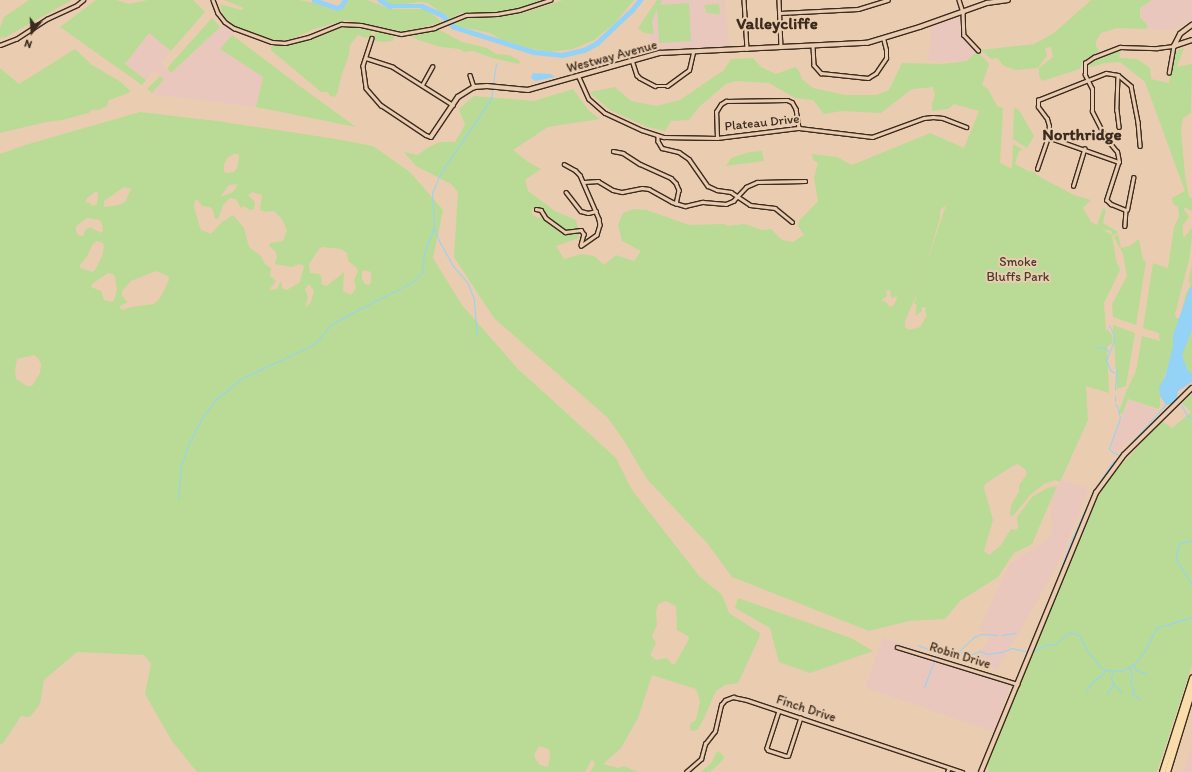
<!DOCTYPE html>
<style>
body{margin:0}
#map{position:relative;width:1192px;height:772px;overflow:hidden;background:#eacdb0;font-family:Itim,sans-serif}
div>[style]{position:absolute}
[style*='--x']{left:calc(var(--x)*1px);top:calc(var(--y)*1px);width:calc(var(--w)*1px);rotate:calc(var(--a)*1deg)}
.built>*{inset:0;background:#eac7bc;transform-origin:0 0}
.green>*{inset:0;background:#b9db95}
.water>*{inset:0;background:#94d3f6}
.stream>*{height:1px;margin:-0.5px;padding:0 0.5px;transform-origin:0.5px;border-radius:0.5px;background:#94d3f6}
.river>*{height:4.5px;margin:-2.25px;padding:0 2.25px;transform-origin:2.25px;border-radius:2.25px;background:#94d3f6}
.roads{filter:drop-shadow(1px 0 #3b2a1e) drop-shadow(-1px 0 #3b2a1e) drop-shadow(0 1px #3b2a1e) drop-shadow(0 -1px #3b2a1e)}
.minor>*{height:2.5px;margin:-1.25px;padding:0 1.25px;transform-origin:1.25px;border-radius:1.25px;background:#eacdb0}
.tertiary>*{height:3.5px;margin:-1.75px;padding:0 1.75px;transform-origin:1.75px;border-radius:1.75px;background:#eacdb0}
.trunk>*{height:4.5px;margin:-2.25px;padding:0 2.25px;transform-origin:2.25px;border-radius:2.25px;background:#f9deab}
span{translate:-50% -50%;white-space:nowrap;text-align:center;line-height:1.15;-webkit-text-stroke:4px #eacdb0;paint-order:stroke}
.street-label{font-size:13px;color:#3b2a1e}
.park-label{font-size:13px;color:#483c2a}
.district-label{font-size:17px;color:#3b2a1e;font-weight:700}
.north{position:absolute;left:12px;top:12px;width:40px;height:40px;-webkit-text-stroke:3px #eacdb0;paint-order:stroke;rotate:198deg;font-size:11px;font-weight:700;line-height:16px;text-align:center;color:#3b2a1e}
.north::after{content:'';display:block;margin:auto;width:14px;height:18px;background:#3b2a1e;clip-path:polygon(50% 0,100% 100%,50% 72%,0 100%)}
</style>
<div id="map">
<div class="built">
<i style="clip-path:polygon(662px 0,725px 0,729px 46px,653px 51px,648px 30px,642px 20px)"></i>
<i style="clip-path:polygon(1146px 0,1192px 0,1192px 20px,1174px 30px,1147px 29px,1138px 7px)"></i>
<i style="clip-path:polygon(959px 18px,965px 39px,977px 51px,968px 61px,928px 61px,931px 38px,931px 25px)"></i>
<i style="clip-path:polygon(225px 22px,235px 31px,220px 49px,263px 77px,256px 107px,150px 94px,164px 79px,153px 71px,146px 80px,125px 64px,149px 32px,171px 51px,161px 63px,171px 73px)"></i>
<i style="clip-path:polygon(1129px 400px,1159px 411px,1117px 453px,1112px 451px,1111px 445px)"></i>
<i style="clip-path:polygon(1061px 479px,1089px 489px,1057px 567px,997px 670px,973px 664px,990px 636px,978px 631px,1010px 564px,1049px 538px,1052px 533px,1050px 501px)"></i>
<i style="left:883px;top:637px;width:136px;height:54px;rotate:19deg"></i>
<i style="clip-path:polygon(1192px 745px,1192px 772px,1183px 772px)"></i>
</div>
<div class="green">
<i style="clip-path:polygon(29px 0,72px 0,6px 37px,0 38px,0 28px,4px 17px)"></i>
<i style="clip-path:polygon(96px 0,116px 0,129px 4px,148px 0,193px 0,205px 12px,171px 51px,149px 33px,125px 64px,146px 80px,142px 85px,60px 27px)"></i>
<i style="clip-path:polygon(224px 0,299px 0,319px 4px,336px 11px,343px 8px,349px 0,367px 0,391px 9px,423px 9px,430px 12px,442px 22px,405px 32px,346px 20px,314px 29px,294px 38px,279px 41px,247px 32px,234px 26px,223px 15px,220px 4px,241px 10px,244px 8px)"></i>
<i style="clip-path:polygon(384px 0,543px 0,518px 9px,498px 13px,461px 13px,450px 19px,428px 3px,420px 2px,397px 5px,390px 4px)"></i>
<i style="clip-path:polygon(563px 0,634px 0,615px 23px,594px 40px,573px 49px,549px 52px,532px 49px,502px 40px,490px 33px,456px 26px,453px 23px,460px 18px,523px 13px)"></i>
<i style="clip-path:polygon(657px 0,662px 0,660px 5px,689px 3px,691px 41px,659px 43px,657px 8px,652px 22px,654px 34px,644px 33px,638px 28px)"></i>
<i style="clip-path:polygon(1091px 0,1152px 0,1140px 8px,1140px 17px,1148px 26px,1146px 29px,1117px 28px,1101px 33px,1096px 41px,1096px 46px,1099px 51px,1083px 61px,1080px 69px,1042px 81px,1039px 76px,1039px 68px,1053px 57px,1051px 47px,1045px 48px,1047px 55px,1038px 68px,1016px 70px,1004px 66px,997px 58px,991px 59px,981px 50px,1034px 44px,1054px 33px)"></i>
<i style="clip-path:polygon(719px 4px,720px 14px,707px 13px,704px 5px)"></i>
<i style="clip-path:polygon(212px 18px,220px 27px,171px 73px,167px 68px)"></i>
<i style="clip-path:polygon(342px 25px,368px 28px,371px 30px,371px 36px,366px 38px,358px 35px,350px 45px,349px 55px,342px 74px,337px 94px,334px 97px,330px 96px,328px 92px,321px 92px,271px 50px,271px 46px,286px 45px,314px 38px,330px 32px)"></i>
<i style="clip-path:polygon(438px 29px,462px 42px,487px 48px,496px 54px,509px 55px,520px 61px,519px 64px,493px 58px,473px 51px,464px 52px,460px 49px,441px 47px,418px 40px,411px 36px)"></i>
<i style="clip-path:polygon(380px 31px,390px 34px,394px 37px,393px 41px,383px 42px,375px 41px,373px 38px,374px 34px)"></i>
<i style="clip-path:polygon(232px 35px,301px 87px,356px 127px,256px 107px,263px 77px,220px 49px)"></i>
<i style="clip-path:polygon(1184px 48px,1177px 67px,1192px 64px,1191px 113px,1183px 118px,1181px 131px,1185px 175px,1189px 197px,1192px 198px,1192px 211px,1184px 207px,1184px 209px,1189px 217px,1183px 225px,1183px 236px,1185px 237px,1192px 227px,1192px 238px,1189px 260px,1175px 314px,1176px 318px,1180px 318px,1186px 293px,1190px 287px,1189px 278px,1192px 264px,1192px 315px,1178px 325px,1173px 335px,1173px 350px,1160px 390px,1161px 392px,1176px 399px,1171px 404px,1166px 405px,1160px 396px,1160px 407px,1158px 409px,1128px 399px,1123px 413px,1118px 414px,1126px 392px,1136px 371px,1142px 336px,1161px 341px,1159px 338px,1159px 333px,1143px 328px,1153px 263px,1168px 268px,1174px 227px,1179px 217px,1178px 207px,1173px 204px,1172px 198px,1185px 191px,1145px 82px,1120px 62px,1105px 63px,1087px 68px,1095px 59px,1121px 49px,1119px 58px,1137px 59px,1150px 68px,1151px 79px,1169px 83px,1174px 51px)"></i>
<i style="clip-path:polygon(75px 49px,92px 65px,121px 82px,131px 92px,109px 100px,107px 106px,99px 110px,91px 110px,89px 113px,62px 120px,46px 122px,0 133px,0 68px,19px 84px)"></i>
<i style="clip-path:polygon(evenodd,977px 51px,989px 64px,982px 85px,988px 89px,997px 106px,1003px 108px,1000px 163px,1012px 169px,1013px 144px,1023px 150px,1019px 151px,1015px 164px,1028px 171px,1034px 172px,1038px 176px,1074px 195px,1091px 200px,1083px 208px,1091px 222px,1097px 225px,1103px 208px,1106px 210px,1103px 223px,1118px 232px,1113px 236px,1111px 231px,1102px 229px,1112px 235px,1116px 260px,1120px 270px,1104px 303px,1106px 332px,1107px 329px,1113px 336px,1112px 343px,1107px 347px,1109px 393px,1086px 386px,1088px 420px,1060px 482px,1055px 480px,1044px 484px,1030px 495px,1013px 516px,1010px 515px,1011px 505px,1019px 491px,1019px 485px,1027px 474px,1025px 469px,1018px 464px,1011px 467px,985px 484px,984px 488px,993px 520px,984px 551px,989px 555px,1001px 545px,1011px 529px,1016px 530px,1018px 528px,1017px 517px,1032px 497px,1047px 488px,1057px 486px,1032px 544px,1014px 553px,998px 577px,960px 601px,945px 619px,909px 621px,869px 631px,732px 577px,707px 543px,647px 479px,623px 439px,607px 417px,494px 318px,454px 257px,458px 192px,451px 184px,416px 166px,404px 152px,418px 155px,427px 148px,440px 142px,455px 142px,465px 125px,459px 109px,474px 96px,534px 101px,573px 89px,589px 111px,600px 119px,548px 127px,513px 150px,528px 162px,541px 169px,525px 180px,528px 191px,555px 211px,576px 220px,578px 228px,572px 231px,564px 231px,546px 216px,541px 207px,533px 208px,531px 212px,533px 215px,538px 218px,543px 216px,564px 234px,571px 234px,579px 231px,579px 238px,556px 246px,564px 259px,582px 254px,594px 256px,604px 265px,616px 255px,634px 261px,641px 251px,622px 241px,618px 225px,623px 213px,634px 209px,647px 210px,689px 225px,724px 224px,728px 226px,745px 224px,762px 230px,771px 229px,782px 240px,793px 242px,804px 235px,798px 226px,799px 221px,818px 201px,814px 178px,818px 163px,813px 160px,812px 154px,837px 157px,852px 165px,930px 133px,964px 148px,979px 111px,954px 104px,948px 109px,932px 111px,932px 103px,935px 96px,933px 87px,912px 89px,881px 113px,842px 111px,824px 114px,813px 100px,795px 98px,769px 83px,736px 81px,726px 84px,699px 107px,689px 120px,671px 121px,665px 131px,647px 127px,610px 110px,589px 92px,615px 87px,631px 101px,656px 106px,680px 100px,724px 70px,731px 59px,753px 58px,761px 67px,776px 74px,795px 67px,798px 69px,802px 79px,813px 88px,845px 95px,876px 95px,889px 90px,902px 63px,941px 64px,967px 61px,977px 51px,946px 205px,922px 277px,922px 278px,940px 218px,940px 210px,946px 205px,977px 51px,890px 290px,891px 297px,892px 298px,896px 296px,897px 298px,894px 305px,890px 307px,886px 302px,881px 300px,887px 296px,886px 291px,890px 290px,977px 51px,917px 293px,914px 304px,917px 305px,915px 316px,922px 311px,922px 307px,926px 308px,925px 312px,927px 315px,920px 327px,909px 330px,905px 327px,905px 321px,917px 293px)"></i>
<i style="clip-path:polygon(160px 76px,164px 79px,152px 93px,147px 89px)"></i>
<i style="clip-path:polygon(1014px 108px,1019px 110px,1034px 136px,1027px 148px,1013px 139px)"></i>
<i style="clip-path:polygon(evenodd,140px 112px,217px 121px,336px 139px,373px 146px,410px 172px,443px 210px,433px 258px,462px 305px,518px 369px,616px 458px,632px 490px,700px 577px,722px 595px,729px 613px,760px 633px,759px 638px,738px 683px,725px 685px,716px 691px,704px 718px,698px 729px,694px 731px,690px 730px,690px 726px,691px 723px,696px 720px,700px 701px,696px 689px,652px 675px,638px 718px,621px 748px,603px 764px,618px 768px,624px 766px,638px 772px,590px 772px,595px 764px,592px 759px,585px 772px,197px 772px,172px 741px,145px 694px,151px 664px,144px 655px,77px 652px,44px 680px,40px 704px,30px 717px,21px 716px,4px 742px,0 745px,0 154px,25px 145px,140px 112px,234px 154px,238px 154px,239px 156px,238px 166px,234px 172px,226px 173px,224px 171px,224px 164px,227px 158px,234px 154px,140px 112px,238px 184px,233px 192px,220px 197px,229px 185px,238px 184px,140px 112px,124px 187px,131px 189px,125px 202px,119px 205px,104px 207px,104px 201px,124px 187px,140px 112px,96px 191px,98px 193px,97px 204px,92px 206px,89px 202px,85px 204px,87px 198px,96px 191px,140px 112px,252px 192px,262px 195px,260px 210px,265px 212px,274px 211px,282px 219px,287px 230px,283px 241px,270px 243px,269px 246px,276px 252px,277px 257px,275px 264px,292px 267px,299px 264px,304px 266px,300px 282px,287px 290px,282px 288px,281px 281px,277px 289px,269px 290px,276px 281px,270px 276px,271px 268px,265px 264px,261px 256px,249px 247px,244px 228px,233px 215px,222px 222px,211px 234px,201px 230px,199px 224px,194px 207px,195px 201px,197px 199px,202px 206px,210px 207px,213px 210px,215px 219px,218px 219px,223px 205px,230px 198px,236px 199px,241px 208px,244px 206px,249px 210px,254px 209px,255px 202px,248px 195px,252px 192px,140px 112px,87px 218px,100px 220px,102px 224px,103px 231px,101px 233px,90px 227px,85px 230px,83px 236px,78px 235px,76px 231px,76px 226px,87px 218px,140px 112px,97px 241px,103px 243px,104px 247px,102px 256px,95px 270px,93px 272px,80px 268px,80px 265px,86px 258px,93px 244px,97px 241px,140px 112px,323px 247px,341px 249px,347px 253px,348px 261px,356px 267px,358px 271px,354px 280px,356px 288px,351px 295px,343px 291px,344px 272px,327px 286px,321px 284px,322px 280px,320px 274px,310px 273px,309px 264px,319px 249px,323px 247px,140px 112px,364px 270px,371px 272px,371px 283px,369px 285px,365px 284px,362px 279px,362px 272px,364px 270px,140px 112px,156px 271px,168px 276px,169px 280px,160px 298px,154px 304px,131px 307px,123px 310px,120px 308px,120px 306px,128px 302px,122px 296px,122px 291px,131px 281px,156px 271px,140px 112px,108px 273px,113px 274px,115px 277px,117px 290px,114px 300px,112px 302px,104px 300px,101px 291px,91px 287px,92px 284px,108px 273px,140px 112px,309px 284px,314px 291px,313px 295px,311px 302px,305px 308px,308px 297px,305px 289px,309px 284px,140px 112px,34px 355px,38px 358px,41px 364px,40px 373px,32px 386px,27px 386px,16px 379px,15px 370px,17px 359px,34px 355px,140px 112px,666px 601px,676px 606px,677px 630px,688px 636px,689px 639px,675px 664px,672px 664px,667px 658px,656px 660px,650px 655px,656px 643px,652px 636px,657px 625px,656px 612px,658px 604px,666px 601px,140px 112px,539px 746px,549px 749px,550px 755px,548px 767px,540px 765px,536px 760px,534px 755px,539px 746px)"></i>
<i style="clip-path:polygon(762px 151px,764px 161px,726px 166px,731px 158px,749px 152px)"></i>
<i style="clip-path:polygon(1118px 234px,1121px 248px,1130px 246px,1139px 239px,1143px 260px,1146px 261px,1136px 325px,1113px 317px,1112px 304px,1127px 276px,1123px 254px,1114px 237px)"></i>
<i style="clip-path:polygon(1192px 319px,1192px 374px,1187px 371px,1180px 355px)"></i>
<i style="clip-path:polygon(1113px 325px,1135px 333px,1126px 386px,1117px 389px)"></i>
<i style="clip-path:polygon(1192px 394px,1192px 665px,1157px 772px,988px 772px,988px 761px,1089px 514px,1100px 494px,1110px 477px,1162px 421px,1172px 428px,1191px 412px,1182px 403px)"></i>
<i style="clip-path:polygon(738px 598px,851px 638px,873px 651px,810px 673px,779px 662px,770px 628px,735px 608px)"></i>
<i style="clip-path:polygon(719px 751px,724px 757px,722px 761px,710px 772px,701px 772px,712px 762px,716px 753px)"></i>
</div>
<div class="water">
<i style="clip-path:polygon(533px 73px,551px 74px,555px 77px,535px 81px,531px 78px)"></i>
<i style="clip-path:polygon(1190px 287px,1192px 287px,1192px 330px,1182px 355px,1188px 371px,1192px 373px,1192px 382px,1178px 391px,1177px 398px,1171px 404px,1166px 405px,1160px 396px,1159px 387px,1165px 377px,1173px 346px,1173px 335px)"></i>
</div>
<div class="stream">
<i style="--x:1109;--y:325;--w:11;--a:63"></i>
<i style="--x:1114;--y:335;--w:8;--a:97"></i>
<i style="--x:1113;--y:343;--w:18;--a:112"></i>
<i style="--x:1106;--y:360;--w:12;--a:66"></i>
<i style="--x:1111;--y:371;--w:5;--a:22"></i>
<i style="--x:1116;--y:373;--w:17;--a:93"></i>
<i style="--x:477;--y:336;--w:37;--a:-95"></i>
<i style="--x:474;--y:299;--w:18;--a:-112"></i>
<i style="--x:467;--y:282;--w:21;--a:-131"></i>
<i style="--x:453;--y:266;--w:26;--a:-119"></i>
<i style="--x:440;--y:243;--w:17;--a:-111"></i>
<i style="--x:434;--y:227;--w:34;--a:-93"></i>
<i style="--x:432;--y:193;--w:23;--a:-67"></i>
<i style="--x:441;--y:172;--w:88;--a:-55.6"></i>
<i style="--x:491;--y:99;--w:36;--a:-82"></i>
<i style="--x:1095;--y:347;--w:11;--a:5"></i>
<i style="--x:1106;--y:348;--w:4;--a:56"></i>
<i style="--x:1117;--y:371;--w:2;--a:-90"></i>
<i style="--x:1115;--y:396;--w:5;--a:90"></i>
<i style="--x:1115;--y:404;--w:5;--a:53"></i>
<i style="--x:1118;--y:408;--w:10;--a:79"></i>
<i style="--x:1120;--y:418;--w:32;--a:110"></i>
<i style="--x:1109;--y:448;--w:5;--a:53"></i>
<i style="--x:1112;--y:452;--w:8;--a:23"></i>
<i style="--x:1181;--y:404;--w:13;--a:63"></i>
<i style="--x:1187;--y:416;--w:5;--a:22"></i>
<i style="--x:1118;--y:457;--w:72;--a:-47.8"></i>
<i style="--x:178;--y:499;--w:33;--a:-85"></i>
<i style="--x:181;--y:466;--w:22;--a:-72"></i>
<i style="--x:188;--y:445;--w:30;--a:-63"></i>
<i style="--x:202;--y:418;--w:22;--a:-54"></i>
<i style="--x:215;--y:400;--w:35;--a:-39"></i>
<i style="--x:242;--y:378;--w:78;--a:-24.9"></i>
<i style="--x:313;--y:345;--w:28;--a:-48"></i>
<i style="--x:332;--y:324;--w:29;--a:-29"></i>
<i style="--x:357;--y:310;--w:60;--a:-26.6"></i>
<i style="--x:411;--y:283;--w:16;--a:-45"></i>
<i style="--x:422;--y:272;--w:18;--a:-84"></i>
<i style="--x:424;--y:254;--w:29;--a:-70"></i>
<i style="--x:1192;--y:540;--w:12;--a:166"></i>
<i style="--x:1180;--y:543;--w:10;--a:114"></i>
<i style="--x:1176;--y:552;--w:9;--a:84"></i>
<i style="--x:1177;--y:561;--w:27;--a:57"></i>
<i style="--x:1052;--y:592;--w:54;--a:-69.6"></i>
<i style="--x:1071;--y:541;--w:54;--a:-65.8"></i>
<i style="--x:1093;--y:492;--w:38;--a:-57"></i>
<i style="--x:1001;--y:635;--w:14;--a:-8"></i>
<i style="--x:917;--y:645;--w:35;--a:20"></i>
<i style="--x:950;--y:657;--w:9;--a:-32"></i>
<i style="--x:958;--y:652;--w:14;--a:8"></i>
<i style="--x:972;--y:654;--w:9;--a:-21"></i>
<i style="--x:980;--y:651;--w:8;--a:23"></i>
<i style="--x:987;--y:654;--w:14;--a:-8"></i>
<i style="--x:1001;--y:652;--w:12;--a:-20"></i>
<i style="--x:1012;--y:648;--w:16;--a:14"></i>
<i style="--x:959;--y:651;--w:21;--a:-43"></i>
<i style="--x:974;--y:637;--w:8;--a:-23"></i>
<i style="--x:981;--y:634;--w:16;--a:4"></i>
<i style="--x:1032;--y:652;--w:15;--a:-28"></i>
<i style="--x:1045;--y:645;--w:11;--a:-5"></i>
<i style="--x:1056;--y:644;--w:16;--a:-43"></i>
<i style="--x:1068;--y:633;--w:6;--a:0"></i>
<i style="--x:1074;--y:633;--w:5;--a:22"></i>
<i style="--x:1079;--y:635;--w:19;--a:62"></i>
<i style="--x:1088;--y:652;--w:19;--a:51"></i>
<i style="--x:1100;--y:667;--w:8;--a:23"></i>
<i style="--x:1107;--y:670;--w:14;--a:4"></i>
<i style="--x:1121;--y:671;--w:13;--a:-27"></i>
<i style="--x:1133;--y:665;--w:17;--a:-50"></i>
<i style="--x:1144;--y:652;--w:27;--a:-63"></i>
<i style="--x:1156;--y:628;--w:38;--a:-17"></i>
<i style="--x:936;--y:657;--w:5;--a:-53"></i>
<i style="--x:1133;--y:664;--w:7;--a:63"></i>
<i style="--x:1136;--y:670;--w:11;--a:22"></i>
<i style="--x:1129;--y:667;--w:10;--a:73"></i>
<i style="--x:1132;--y:677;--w:5;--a:112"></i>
<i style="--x:1130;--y:682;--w:8;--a:67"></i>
<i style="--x:1133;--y:689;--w:5;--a:101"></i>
<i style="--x:1132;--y:694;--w:9;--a:32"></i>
<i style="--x:1113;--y:683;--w:13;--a:48"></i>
<i style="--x:924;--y:687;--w:28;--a:-69"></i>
<i style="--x:1086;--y:691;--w:14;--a:-54"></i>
<i style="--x:1094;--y:680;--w:9;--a:-32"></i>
<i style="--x:1102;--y:675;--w:6;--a:-59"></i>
<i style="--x:1107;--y:694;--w:12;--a:-59"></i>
<i style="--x:1113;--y:684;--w:6;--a:-108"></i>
<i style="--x:1111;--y:678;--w:7;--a:-74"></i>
</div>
<div class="river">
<i style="--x:314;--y:0;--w:24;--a:19"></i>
<i style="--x:337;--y:8;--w:4;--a:-27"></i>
<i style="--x:341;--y:6;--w:7;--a:-56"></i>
<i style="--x:380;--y:0;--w:12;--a:31"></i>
<i style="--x:390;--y:6;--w:32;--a:0"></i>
<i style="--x:422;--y:6;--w:22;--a:24"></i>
<i style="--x:442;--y:15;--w:17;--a:45"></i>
<i style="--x:454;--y:27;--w:84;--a:17.4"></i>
<i style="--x:534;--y:52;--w:28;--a:6"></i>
<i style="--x:562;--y:55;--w:23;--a:-13"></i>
<i style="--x:584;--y:50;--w:15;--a:-28"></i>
<i style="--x:597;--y:43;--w:48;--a:-43.3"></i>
<i style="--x:632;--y:10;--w:13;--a:-51"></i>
</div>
<div class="roads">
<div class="minor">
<i style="--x:213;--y:0;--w:14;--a:69"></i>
<i style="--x:218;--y:13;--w:11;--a:52"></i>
<i style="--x:225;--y:22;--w:11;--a:34"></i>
<i style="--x:234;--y:28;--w:40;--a:20.2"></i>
<i style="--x:272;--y:42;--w:13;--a:4"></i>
<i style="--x:285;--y:43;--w:25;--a:-14"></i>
<i style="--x:309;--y:37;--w:35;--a:-22"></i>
<i style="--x:341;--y:24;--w:20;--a:3"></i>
<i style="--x:361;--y:25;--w:41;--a:12.7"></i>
<i style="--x:401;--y:34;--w:34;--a:-10"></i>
<i style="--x:434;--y:28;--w:35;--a:-22"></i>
<i style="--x:466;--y:15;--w:31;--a:-2"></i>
<i style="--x:497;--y:14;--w:22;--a:-10"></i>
<i style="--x:519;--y:10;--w:33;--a:-18"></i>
<i style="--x:744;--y:0;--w:49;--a:86.5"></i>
<i style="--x:779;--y:0;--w:47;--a:87.6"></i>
<i style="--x:959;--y:0;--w:13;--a:72"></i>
<i style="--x:963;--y:12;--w:23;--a:88"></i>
<i style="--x:964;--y:35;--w:21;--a:47"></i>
<i style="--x:780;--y:13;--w:78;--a:-2.9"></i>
<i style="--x:858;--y:9;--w:31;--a:-17"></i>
<i style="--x:372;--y:38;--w:29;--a:108"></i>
<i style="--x:363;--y:66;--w:22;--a:82"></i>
<i style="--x:366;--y:88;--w:23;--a:49"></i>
<i style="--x:381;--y:105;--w:54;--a:33.7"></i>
<i style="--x:426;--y:135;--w:5;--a:22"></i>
<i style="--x:0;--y:45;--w:17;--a:-21"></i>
<i style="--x:16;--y:39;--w:37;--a:-33"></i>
<i style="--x:47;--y:19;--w:33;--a:-25"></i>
<i style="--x:77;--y:5;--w:8;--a:-40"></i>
<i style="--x:813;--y:46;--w:19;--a:87"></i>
<i style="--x:814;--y:65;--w:11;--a:49"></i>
<i style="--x:821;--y:73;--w:47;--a:6.1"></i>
<i style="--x:868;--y:78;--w:9;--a:-32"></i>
<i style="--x:876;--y:73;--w:18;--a:-56"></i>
<i style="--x:886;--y:58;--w:8;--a:-90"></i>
<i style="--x:886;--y:50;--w:12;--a:-104"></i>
<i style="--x:366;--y:58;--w:28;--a:18"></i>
<i style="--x:393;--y:67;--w:71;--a:32.3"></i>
<i style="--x:632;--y:60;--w:16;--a:72"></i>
<i style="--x:637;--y:75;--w:4;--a:45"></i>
<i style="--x:640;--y:78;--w:17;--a:28"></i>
<i style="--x:655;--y:86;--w:12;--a:0"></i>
<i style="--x:667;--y:86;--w:27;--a:-36"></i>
<i style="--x:689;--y:70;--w:18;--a:-77"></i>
<i style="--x:470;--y:75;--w:13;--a:72"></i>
<i style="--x:1118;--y:75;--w:35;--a:92"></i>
<i style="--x:1117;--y:110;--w:17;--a:83"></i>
<i style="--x:579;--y:77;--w:24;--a:66"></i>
<i style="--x:589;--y:99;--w:21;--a:41"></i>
<i style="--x:605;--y:113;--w:41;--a:24.7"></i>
<i style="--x:642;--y:130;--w:23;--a:18"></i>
<i style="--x:664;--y:137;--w:53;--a:1.1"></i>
<i style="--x:717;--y:138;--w:83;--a:-7"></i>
<i style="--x:799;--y:128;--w:74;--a:7"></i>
<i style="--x:872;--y:137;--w:55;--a:-20.1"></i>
<i style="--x:924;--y:118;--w:9;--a:-6"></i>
<i style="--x:933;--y:117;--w:10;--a:6"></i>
<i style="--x:943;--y:118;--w:25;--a:21"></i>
<i style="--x:422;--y:85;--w:21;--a:-61"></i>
<i style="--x:658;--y:136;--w:5;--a:90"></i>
<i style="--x:658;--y:141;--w:8;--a:60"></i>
<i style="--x:662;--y:148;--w:17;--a:13"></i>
<i style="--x:679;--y:152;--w:12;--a:35"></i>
<i style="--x:689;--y:159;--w:33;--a:55"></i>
<i style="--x:708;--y:186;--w:10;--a:24"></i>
<i style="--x:717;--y:190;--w:14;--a:8"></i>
<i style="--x:731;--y:192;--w:23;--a:34"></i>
<i style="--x:750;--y:205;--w:25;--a:7"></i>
<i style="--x:775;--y:208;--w:22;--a:39"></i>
<i style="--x:1048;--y:137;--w:75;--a:19.4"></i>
<i style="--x:1119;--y:162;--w:10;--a:-101"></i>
<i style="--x:1117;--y:152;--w:17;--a:-130"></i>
<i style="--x:1106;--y:139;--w:31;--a:-117"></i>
<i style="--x:1092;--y:111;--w:22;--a:-90"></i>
<i style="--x:1092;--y:89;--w:16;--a:-117"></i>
<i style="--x:1085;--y:75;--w:12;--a:-90"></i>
<i style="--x:1085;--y:63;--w:11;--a:-34"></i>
<i style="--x:1094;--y:57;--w:28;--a:-21"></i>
<i style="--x:1120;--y:47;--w:37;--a:2"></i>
<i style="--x:1157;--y:48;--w:17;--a:-7"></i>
<i style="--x:1174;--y:46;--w:27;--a:100"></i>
<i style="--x:717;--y:138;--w:26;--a:-92"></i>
<i style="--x:716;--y:112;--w:9;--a:-58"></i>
<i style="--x:721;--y:104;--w:6;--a:-31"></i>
<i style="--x:726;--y:101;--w:61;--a:-0.9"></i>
<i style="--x:787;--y:100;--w:5;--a:22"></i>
<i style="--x:792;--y:102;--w:8;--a:60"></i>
<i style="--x:796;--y:109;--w:19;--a:81"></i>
<i style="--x:613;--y:151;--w:10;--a:11"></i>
<i style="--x:623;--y:153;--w:20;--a:33"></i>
<i style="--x:640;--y:164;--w:34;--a:24"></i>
<i style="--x:671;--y:178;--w:7;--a:45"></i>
<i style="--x:676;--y:183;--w:8;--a:67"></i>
<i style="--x:679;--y:190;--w:14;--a:102"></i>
<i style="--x:1119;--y:162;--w:40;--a:108"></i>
<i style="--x:1107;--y:200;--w:6;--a:45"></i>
<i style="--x:1111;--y:204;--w:16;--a:22"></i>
<i style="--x:1126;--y:210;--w:16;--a:94"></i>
<i style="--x:564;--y:164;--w:13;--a:29"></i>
<i style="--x:575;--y:170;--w:7;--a:45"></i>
<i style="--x:580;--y:175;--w:48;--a:66.6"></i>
<i style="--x:599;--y:219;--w:6;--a:81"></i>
<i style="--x:600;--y:225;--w:10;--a:107"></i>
<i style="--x:597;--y:235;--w:19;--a:145"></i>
<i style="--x:1037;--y:169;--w:31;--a:-71"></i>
<i style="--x:1047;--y:140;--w:14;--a:-82"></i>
<i style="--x:1049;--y:126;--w:7;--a:-106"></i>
<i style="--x:1047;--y:119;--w:15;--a:-127"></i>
<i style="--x:1038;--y:107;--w:7;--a:-90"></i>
<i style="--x:1038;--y:100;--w:73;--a:-21.7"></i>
<i style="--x:1106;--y:73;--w:12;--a:9"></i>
<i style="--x:1118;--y:75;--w:17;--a:40"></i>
<i style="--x:1131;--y:86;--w:37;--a:79"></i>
<i style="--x:1138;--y:122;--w:24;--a:85"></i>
<i style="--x:584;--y:182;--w:14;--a:-4"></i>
<i style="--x:598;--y:181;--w:17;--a:31"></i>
<i style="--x:613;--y:190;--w:9;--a:13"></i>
<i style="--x:622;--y:192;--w:20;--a:-11"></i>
<i style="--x:642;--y:188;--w:7;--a:8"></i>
<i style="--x:649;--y:189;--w:26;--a:29"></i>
<i style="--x:672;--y:202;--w:14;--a:17"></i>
<i style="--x:685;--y:206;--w:18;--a:-13"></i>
<i style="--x:703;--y:202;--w:23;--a:5"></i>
<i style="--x:726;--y:204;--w:8;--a:-23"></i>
<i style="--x:733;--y:201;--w:19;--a:-47"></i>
<i style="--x:746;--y:187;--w:12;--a:-24"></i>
<i style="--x:757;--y:182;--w:48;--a:-1.2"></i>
<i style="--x:1073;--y:186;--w:39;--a:-73"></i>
<i style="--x:566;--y:192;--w:24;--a:52"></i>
<i style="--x:581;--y:211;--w:7;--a:16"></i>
<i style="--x:588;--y:213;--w:8;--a:-14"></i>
<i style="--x:536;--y:209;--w:5;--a:11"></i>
<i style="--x:541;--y:210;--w:9;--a:58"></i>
<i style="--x:546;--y:218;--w:24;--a:36"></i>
<i style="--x:565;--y:232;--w:16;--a:-7"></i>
<i style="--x:581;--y:230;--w:5;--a:53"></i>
<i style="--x:584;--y:234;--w:11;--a:105"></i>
<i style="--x:1127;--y:210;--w:33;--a:-79"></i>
<i style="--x:897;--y:647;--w:126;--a:17.1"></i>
<i style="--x:779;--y:711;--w:39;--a:108"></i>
<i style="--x:767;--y:748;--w:2;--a:63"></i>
<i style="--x:768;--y:750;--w:19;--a:18"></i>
<i style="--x:786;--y:756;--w:2;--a:0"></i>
<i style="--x:788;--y:756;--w:40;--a:-72"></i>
<i style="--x:686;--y:772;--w:20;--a:-41"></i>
<i style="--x:701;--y:759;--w:16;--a:-75"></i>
<i style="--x:705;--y:744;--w:16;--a:-52"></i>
<i style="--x:715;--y:731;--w:27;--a:-77"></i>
<i style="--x:721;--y:705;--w:6;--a:-51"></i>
<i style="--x:725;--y:700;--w:9;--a:-21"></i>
<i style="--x:733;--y:697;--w:14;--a:12"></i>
<i style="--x:747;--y:700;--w:227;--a:18.5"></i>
<i style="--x:947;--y:772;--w:4;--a:-63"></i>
</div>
<div class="tertiary">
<i style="--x:1174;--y:46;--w:13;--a:-63"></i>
<i style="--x:1180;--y:34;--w:15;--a:-37"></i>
<i style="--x:1174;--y:46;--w:19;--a:-18"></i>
<i style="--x:431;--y:137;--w:48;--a:-56"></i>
<i style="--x:458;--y:97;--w:19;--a:-32"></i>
<i style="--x:474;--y:87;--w:13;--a:-4"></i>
<i style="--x:487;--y:86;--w:41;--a:5.6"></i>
<i style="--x:528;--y:90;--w:137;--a:-15.7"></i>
<i style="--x:660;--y:53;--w:207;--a:-2.8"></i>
<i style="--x:867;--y:43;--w:55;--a:-16.8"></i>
<i style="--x:920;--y:27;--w:71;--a:-19.7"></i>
<i style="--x:987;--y:3;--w:21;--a:-8"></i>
<i style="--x:981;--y:772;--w:302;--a:-67.6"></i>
<i style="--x:1096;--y:493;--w:47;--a:-53.6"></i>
<i style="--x:1124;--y:455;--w:95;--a:-44.6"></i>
</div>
<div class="trunk">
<i style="--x:1162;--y:772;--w:99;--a:-72.3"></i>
<i style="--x:1167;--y:772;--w:86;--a:-73"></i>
</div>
</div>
<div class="street-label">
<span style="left:612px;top:57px;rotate:-15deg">Westway Avenue</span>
<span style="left:762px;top:123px;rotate:-6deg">Plateau Drive</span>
<span style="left:960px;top:656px;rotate:17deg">Robin Drive</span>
<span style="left:806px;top:709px;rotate:18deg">Finch Drive</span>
</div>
<div class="park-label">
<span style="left:1018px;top:270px">Smoke<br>Bluffs Park</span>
</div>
<div class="district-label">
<span style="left:777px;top:24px">Valleycliffe</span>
<span style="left:1082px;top:135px">Northridge</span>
</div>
<div class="north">N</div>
</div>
